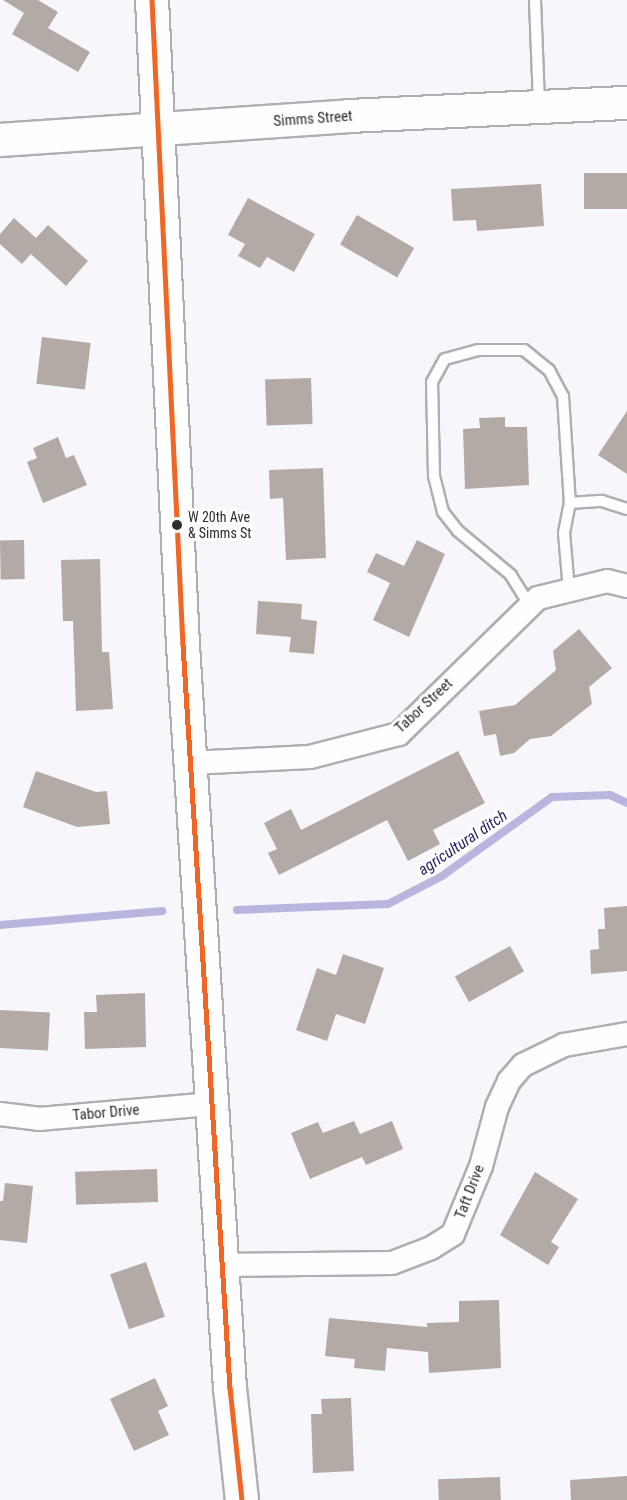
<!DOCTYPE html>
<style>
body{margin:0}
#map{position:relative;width:627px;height:1500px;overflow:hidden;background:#f6f6fb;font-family:"Roboto Condensed",sans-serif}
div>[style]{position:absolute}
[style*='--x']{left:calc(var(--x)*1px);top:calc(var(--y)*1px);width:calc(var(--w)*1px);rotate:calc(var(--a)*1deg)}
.stream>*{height:8px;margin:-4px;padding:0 4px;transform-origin:4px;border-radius:4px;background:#b8b6de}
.building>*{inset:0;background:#b3aaa5;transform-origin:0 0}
.roads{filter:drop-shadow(2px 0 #aeaeb3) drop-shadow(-2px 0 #aeaeb3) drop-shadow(0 2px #aeaeb3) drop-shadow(0 -2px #aeaeb3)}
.lane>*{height:10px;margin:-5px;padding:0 5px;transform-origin:5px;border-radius:5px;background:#fefefe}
.street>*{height:22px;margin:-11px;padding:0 11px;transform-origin:11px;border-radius:11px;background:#fefefe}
.secondary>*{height:32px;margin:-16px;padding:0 16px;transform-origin:16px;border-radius:16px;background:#fefefe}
.bus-1>*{height:4.5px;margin:-2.25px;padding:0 2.25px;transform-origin:2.25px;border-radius:2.25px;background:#f26522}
.dots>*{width:16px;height:16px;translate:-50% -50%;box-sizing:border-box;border:3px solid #fff;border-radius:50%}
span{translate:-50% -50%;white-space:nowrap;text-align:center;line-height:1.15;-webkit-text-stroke:6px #fff;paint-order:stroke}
.bus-label{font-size:14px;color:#2c2c30}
.left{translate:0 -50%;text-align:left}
.street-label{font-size:15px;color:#2c2c30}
.water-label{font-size:16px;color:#2b1e60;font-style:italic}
</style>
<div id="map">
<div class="stream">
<i style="--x:237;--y:910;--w:151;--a:-2.3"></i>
<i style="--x:388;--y:904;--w:61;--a:-27.4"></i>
<i style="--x:442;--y:876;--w:135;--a:-35.7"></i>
<i style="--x:552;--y:797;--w:58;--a:-2"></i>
<i style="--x:610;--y:795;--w:19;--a:25"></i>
<i style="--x:0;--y:925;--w:163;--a:-4.9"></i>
</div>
<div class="building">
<i style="clip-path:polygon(3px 0,38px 0,58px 12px,48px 28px,90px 52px,78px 72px,12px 34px,24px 13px)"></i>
<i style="left:627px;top:173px;width:36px;height:43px;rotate:90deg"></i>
<i style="clip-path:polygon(541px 184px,544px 226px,477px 231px,476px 220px,453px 221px,451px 189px)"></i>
<i style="clip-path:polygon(248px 198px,315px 234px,294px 272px,267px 257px,260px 268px,238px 256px,245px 244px,228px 235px)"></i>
<i style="left:357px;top:215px;width:66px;height:34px;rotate:30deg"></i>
<i style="clip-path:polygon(14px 218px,36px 238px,48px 225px,88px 261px,66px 286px,31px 254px,22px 264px,0 244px,0 234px)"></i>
<i style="left:42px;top:337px;width:49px;height:47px;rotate:7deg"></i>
<i style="left:311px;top:378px;width:46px;height:46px;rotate:88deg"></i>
<i style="clip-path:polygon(627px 411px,627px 474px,598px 455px)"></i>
<i style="clip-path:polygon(505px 417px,505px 427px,527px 427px,529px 485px,465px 489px,463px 429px,480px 428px,479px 418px)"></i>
<i style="clip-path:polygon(58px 437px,66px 458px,74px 455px,87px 485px,43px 503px,27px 462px,37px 458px,33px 448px)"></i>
<i style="clip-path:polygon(323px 468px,326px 558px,286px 560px,283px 498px,270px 499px,269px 470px)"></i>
<i style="left:24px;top:540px;width:39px;height:24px;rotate:89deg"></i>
<i style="clip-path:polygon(417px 540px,445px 554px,409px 637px,373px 620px,390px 583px,367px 572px,376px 553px,404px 566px)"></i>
<i style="clip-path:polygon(100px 559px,102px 652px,109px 652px,113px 709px,76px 711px,73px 621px,63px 621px,61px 560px)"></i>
<i style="clip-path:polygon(258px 601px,302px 604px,301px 619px,317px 621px,314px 654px,289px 652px,291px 637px,256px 634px)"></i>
<i style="clip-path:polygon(579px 629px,612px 668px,589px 687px,592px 704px,551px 736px,530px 739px,514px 753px,500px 756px,496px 734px,484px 736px,479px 711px,515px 705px,556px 670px,553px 651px)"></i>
<i style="clip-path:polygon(458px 751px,485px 803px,433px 830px,440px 844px,408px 861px,387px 820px,279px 875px,268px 853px,277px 849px,264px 823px,291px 809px,301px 830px)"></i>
<i style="clip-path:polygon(36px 771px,96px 792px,107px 791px,110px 824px,77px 827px,23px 807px)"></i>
<i style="clip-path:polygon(627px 906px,627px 971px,591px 974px,590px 950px,599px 949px,598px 929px,605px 929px,604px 908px)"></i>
<i style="left:510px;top:946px;width:29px;height:63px;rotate:61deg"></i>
<i style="clip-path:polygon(343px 954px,384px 968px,365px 1024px,336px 1014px,327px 1041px,296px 1030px,317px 968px,336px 975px)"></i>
<i style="clip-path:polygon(145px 993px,146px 1047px,85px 1049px,84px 1012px,97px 1012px,96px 995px)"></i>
<i style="left:0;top:1010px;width:50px;height:38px;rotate:3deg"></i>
<i style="clip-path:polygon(354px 1121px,360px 1134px,392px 1121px,403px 1149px,366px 1165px,362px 1157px,310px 1179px,291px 1133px,318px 1122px,323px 1133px)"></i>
<i style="left:157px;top:1169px;width:33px;height:82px;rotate:88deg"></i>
<i style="clip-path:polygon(535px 1172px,578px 1199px,551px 1242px,559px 1247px,548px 1265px,500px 1235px)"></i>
<i style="clip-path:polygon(5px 1183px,33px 1186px,27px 1243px,0 1240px,0 1201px,3px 1201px)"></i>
<i style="left:146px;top:1262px;width:58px;height:38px;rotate:71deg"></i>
<i style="clip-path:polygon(499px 1300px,501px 1368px,429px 1373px,428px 1352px,387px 1348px,385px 1371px,354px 1368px,355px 1359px,325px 1356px,329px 1318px,427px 1327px,427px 1323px,459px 1322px,459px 1301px)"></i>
<i style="clip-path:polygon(155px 1378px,168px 1406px,158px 1411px,169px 1435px,134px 1451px,110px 1399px)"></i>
<i style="clip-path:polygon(351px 1398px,354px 1471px,313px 1473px,311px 1414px,322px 1414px,321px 1399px)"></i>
<i style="clip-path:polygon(627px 1476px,627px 1500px,571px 1500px,570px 1480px)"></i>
<i style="left:500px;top:1477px;width:23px;height:62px;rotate:88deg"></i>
</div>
<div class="roads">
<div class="lane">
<i style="--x:535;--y:0;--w:104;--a:87.8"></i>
<i style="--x:569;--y:590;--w:57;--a:-95"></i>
<i style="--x:564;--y:533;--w:31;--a:-79"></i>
<i style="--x:570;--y:503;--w:32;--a:-4"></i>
<i style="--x:602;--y:501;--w:26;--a:18"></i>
<i style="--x:530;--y:606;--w:36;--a:-122"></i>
<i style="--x:511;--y:575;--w:69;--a:-140.3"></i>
<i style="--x:458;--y:531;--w:24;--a:-128"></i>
<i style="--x:443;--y:512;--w:37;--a:-104"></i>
<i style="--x:434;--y:476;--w:94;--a:-91.2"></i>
<i style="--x:432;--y:382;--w:26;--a:-61"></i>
<i style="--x:445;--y:359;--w:35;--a:-15"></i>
<i style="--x:479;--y:350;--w:45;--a:0"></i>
<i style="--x:524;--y:350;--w:32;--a:39"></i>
<i style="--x:549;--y:370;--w:30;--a:62"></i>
<i style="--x:563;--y:396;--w:107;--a:86.3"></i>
</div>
<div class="street">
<i style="--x:190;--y:763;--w:120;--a:-2.9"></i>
<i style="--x:310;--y:757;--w:92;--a:-14.5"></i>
<i style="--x:399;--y:734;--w:194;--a:-44.4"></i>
<i style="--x:538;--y:598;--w:71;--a:-13.8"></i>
<i style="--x:607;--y:581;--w:21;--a:14"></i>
<i style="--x:0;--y:1114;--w:39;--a:7"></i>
<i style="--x:39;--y:1119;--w:174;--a:-5"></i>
<i style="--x:221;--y:1265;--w:171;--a:-0.7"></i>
<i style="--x:392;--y:1263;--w:42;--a:-21"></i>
<i style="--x:431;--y:1248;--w:26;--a:-32"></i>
<i style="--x:453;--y:1234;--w:74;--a:-67.6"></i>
<i style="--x:481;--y:1166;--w:61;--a:-74.8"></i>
<i style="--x:497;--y:1107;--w:29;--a:-65"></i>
<i style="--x:509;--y:1081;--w:21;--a:-49"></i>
<i style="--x:523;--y:1065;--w:46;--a:-26"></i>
<i style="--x:564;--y:1045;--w:64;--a:-9.9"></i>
</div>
<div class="secondary">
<i style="--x:152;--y:0;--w:646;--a:87.25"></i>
<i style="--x:183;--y:645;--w:744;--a:86.38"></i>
<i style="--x:230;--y:1388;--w:113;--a:83.9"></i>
<i style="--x:0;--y:140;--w:350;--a:-3.9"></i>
<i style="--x:349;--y:116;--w:278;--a:-2.7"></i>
</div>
</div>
<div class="bus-1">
<i style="--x:152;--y:0;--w:646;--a:87.25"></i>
<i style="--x:183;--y:645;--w:744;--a:86.38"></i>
<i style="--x:230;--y:1388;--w:113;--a:83.9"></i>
</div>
<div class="dots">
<i style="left:177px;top:525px;background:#2c2c30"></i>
</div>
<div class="bus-label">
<span class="left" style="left:188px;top:525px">W 20th Ave<br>&amp; Simms St</span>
</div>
<div class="street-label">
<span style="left:313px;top:119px;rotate:-4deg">Simms Street</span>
<span style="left:424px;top:706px;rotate:-43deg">Tabor Street</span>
<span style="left:106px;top:1113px;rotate:-5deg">Tabor Drive</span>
<span style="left:470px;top:1192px;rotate:-69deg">Taft Drive</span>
</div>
<div class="water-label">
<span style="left:463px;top:843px;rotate:-34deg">agricultural ditch</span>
</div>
</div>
